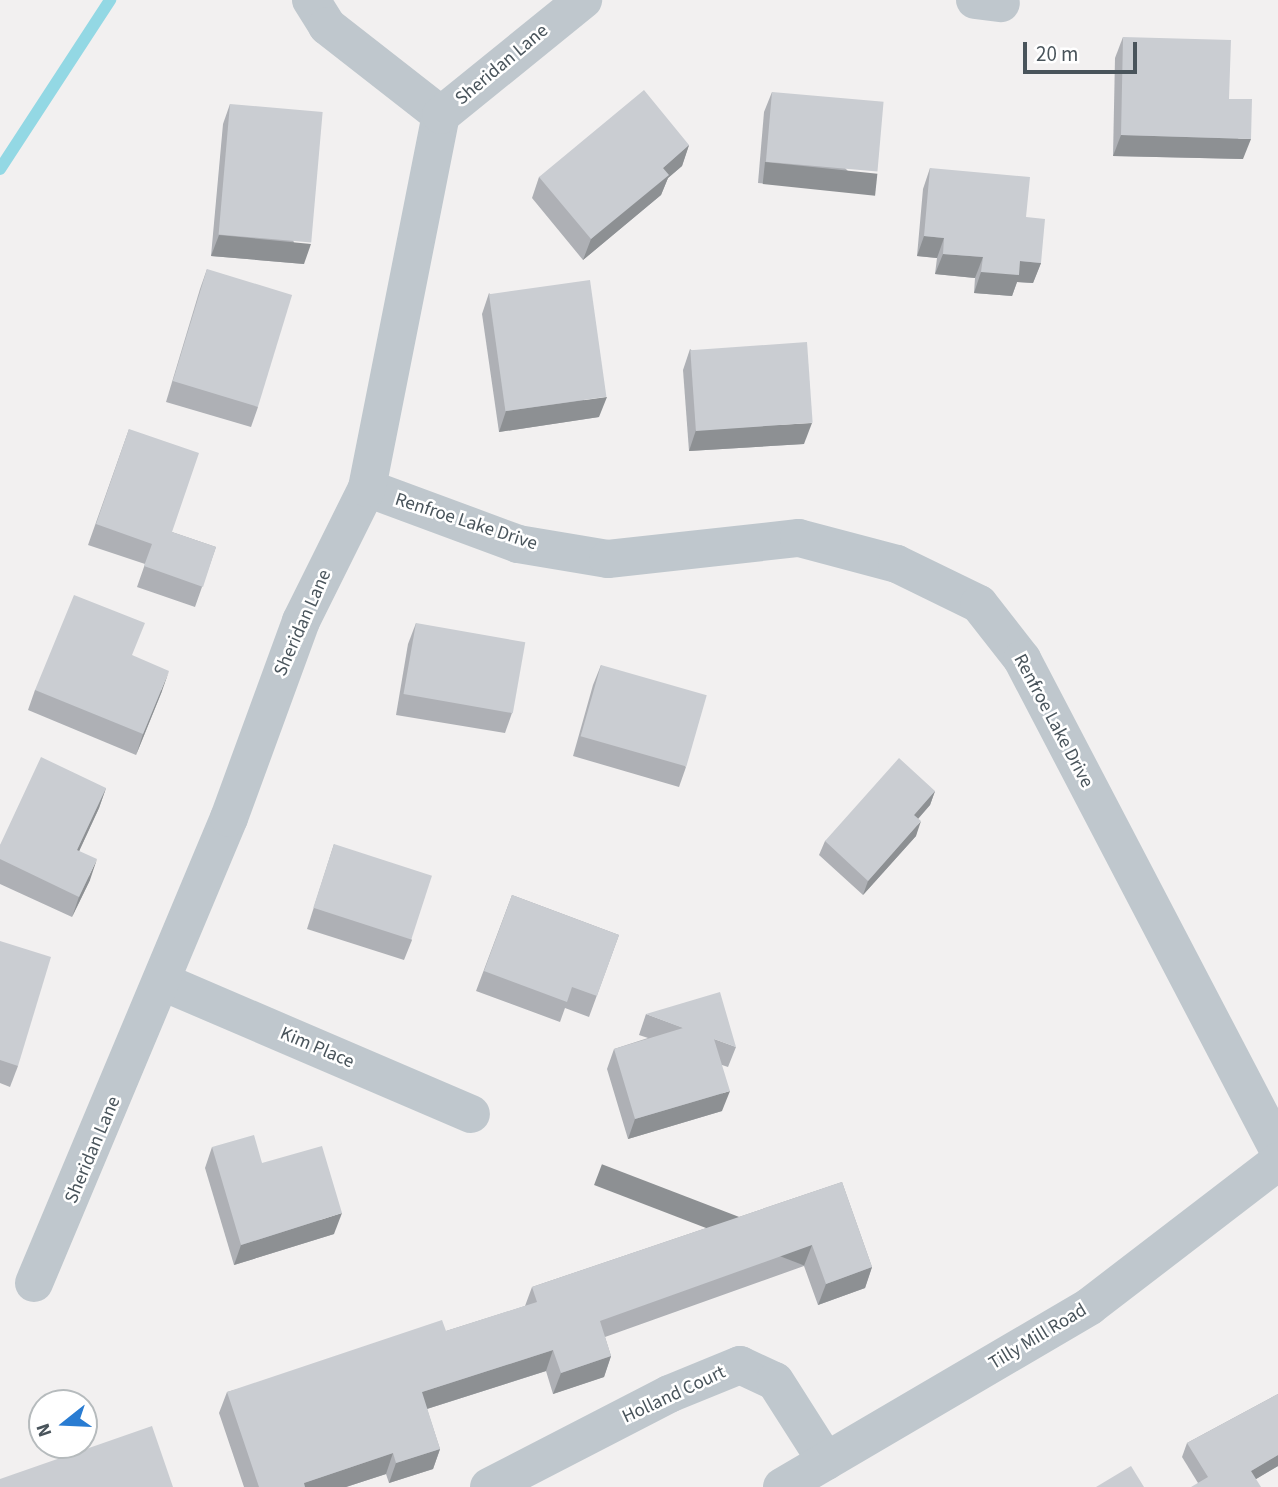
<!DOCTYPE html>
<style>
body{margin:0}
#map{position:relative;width:1278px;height:1487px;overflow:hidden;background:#f2f0f0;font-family:"Source Sans 3",sans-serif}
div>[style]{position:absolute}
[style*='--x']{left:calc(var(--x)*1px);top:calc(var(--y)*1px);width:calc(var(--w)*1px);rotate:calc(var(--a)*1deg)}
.stream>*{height:12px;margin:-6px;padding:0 6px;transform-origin:6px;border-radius:6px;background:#93d8e4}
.minor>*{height:38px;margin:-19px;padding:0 19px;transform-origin:19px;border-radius:19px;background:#bfc7cd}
.wall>*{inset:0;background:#aeb0b5}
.shaded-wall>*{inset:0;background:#8d9093;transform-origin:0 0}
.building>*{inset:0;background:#cacdd2;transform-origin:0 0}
span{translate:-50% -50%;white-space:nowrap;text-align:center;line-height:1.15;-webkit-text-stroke:5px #fff;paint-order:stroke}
.street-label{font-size:19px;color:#49545b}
.north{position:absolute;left:28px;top:1389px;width:70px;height:70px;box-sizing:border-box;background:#fff;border:2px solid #b6bbbd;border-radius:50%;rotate:252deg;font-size:19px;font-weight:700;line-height:28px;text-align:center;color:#49545b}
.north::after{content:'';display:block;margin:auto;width:24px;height:32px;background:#297cd2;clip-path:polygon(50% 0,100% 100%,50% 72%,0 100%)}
.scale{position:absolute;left:1023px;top:42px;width:114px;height:32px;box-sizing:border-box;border:4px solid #49545b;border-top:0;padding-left:9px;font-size:21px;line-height:24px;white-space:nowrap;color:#49545b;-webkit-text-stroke:5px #fff;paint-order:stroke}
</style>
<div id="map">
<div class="stream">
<i style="--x:0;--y:169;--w:202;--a:-56.9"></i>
</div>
<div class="minor">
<i style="--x:311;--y:0;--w:31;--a:58"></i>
<i style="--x:327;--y:26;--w:145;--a:38"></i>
<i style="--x:975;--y:0;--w:26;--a:7"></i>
<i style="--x:367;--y:488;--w:161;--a:20.3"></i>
<i style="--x:518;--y:544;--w:91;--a:9.5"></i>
<i style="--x:608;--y:559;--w:192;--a:-6.3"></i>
<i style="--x:799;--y:538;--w:101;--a:14.9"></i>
<i style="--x:897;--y:564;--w:91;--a:26"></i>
<i style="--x:979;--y:604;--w:70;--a:52"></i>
<i style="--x:1022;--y:659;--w:553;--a:62.42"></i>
<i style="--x:163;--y:982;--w:335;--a:23.2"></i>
<i style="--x:34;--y:1283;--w:504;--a:-67.25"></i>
<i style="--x:229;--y:818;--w:210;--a:-69.9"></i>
<i style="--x:301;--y:621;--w:148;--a:-63.6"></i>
<i style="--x:367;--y:488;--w:380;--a:-78.8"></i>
<i style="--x:441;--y:115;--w:183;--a:-39"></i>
<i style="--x:489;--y:1487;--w:203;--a:-27.3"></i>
<i style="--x:669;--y:1394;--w:77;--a:-22.2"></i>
<i style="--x:740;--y:1365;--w:38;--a:25"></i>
<i style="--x:775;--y:1381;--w:95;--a:57.5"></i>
<i style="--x:782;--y:1487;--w:357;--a:-30.4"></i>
<i style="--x:1090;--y:1306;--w:237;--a:-37.5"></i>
</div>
<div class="wall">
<i style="clip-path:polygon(1123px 37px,1229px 99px,1243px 159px,1113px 156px,1115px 58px)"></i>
<i style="clip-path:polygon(772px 92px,869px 193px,758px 183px,764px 112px)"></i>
<i style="clip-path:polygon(230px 104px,304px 264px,211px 256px,223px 124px)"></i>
<i style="clip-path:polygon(689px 145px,682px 166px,668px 178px,661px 195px,583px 260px,532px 198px,539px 177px)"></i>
<i style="clip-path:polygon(930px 168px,1026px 217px,1041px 263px,1033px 283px,1017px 282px,1012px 296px,974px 293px,975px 278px,935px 274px,937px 258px,917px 256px,923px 189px)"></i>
<i style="clip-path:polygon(207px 269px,258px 407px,251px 427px,166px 402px,200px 289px)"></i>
<i style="clip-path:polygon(489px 293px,599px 417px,499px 432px,482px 314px)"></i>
<i style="clip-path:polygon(690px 349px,804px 444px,689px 451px,683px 370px)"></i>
<i style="clip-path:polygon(129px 429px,172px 532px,216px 547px,195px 607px,137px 587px,145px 564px,88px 545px)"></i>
<i style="clip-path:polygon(416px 623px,512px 713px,505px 733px,396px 715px,408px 644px)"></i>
<i style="clip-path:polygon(133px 656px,162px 691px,136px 755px,28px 710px,35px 690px)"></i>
<i style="clip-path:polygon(601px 665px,686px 767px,679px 787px,573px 756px,593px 685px)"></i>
<i style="clip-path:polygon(106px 788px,99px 808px,79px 851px,90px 880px,72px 917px,0 884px,0 845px)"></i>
<i style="clip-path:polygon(935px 791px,930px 805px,918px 819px,916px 836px,863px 895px,819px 855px,825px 841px)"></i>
<i style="clip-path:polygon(334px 844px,412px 940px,404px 960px,307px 929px)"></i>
<i style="clip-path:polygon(512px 895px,619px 935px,589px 1017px,565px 1008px,560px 1022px,476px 991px)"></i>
<i style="clip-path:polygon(0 941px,18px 1066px,10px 1087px,0 1083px)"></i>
<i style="clip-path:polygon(646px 1014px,736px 1047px,728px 1067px,722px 1065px,722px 1111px,628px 1139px,607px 1069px,614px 1049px,648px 1038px,639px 1035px)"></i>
<i style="clip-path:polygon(212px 1147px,262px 1163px,334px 1234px,234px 1265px,205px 1168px)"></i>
<i style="clip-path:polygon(842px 1182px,872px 1267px,865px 1288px,818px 1305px,804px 1266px,605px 1337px,611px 1356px,604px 1377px,553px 1394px,546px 1371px,427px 1409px,440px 1449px,433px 1469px,389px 1483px,386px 1474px,346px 1487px,244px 1487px,219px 1413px,227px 1392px,446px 1331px,525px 1306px,532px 1287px)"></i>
<i style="clip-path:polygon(1278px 1394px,1278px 1466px,1256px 1479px,1198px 1483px,1182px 1457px,1187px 1443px)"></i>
</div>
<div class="shaded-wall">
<i style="clip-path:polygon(1121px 135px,1251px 139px,1243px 159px,1113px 156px)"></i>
<i style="clip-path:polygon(689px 145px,682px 166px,668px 178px,661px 195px,583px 260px,591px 239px,663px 168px)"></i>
<i style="left:765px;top:162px;width:113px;height:22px;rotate:6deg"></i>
<i style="clip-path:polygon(219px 235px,311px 244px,304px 264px,211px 256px)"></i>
<i style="clip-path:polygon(924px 236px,944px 238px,937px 258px,917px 256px)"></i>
<i style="clip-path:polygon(943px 254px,983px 257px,975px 278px,935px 274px)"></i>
<i style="clip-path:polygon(1020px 261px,1041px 263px,1033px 283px,1017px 282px,1012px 296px,974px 293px,981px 272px)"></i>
<i style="clip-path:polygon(607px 397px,599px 417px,499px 432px,506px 411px)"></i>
<i style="clip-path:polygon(812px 423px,804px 444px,689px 451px,696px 430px)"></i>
<i style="clip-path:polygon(169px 671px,162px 691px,136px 755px,143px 734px)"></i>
<i style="clip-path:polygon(106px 788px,99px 808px,70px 871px,77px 850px)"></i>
<i style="clip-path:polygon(935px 791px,930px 805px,909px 829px,914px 815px)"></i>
<i style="clip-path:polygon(921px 821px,916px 836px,863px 895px,868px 881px)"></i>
<i style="clip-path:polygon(97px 859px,90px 880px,72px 917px,79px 897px)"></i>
<i style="clip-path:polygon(730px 1091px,722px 1111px,628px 1139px,635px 1119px)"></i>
<i style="clip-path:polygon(342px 1213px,334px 1234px,234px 1265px,241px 1245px)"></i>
<i style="left:812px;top:1245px;width:22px;height:225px;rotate:111deg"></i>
<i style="clip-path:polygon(872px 1267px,865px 1288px,818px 1305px,826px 1284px)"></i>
<i style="clip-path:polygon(553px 1350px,546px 1371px,414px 1413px,422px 1392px)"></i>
<i style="clip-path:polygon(611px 1356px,604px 1377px,553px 1394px,561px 1373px)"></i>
<i style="clip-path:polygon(440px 1449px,433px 1469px,389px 1483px,396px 1463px)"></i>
<i style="clip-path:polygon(393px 1453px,386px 1474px,346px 1487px,302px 1487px,304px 1483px)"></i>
<i style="clip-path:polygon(1278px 1455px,1278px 1466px,1246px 1485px,1251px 1471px)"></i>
</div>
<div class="building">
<i style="clip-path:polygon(1123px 37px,1231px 40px,1229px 99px,1252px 99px,1251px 139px,1121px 135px)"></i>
<i style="clip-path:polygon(644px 90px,689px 145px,663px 168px,669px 175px,591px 239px,539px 177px)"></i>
<i style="left:772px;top:92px;width:112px;height:70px;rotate:5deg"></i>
<i style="left:230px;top:104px;width:93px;height:131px;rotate:5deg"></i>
<i style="clip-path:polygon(930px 168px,1030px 177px,1026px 217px,1045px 219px,1041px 263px,1020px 261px,1019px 275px,981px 272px,983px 257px,943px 254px,944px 238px,924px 236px)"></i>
<i style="left:207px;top:269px;width:89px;height:117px;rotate:17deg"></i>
<i style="left:590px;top:280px;width:118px;height:102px;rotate:82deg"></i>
<i style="left:807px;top:342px;width:81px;height:117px;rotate:86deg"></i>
<i style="clip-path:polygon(129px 429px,199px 453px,172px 532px,216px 547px,203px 587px,144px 566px,152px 544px,96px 524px)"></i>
<i style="clip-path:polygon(74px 595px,145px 623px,132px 655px,169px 671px,143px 734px,35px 690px)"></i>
<i style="left:416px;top:623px;width:111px;height:72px;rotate:10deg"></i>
<i style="left:601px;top:665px;width:110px;height:74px;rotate:16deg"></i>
<i style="clip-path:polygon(41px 757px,106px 788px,77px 850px,97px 859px,79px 897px,0 859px,0 845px)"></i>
<i style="clip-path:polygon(899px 758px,935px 791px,914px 815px,921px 821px,868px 881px,825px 841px)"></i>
<i style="left:334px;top:844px;width:103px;height:67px;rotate:18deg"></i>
<i style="clip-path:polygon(512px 895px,619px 935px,597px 996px,572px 987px,567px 1002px,484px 971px)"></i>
<i style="clip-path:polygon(0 941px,51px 957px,18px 1066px,0 1060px)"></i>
<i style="clip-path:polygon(720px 992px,736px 1047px,714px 1039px,730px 1091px,635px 1119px,614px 1049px,683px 1028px,646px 1014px)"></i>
<i style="clip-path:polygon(254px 1135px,262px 1163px,322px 1146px,342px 1213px,241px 1245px,212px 1147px)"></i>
<i style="clip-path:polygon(842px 1182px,872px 1267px,826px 1284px,812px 1245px,600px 1321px,611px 1356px,561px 1373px,553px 1350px,422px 1392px,440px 1449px,396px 1463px,393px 1453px,304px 1483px,305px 1487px,259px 1487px,227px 1392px,442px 1320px,446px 1331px,537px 1302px,532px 1287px)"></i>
<i style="clip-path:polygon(1278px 1394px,1278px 1455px,1251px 1471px,1261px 1487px,1191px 1487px,1208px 1477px,1187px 1443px)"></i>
<i style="clip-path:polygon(152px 1426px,173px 1487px,0 1487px,0 1479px)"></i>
<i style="clip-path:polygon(1131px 1466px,1144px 1487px,1096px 1487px)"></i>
</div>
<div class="street-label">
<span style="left:502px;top:65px;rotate:-40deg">Sheridan Lane</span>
<span style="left:466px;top:522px;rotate:18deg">Renfroe Lake Drive</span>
<span style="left:303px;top:623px;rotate:-66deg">Sheridan Lane</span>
<span style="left:1053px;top:721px;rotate:62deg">Renfroe Lake Drive</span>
<span style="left:317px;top:1048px;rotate:23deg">Kim Place</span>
<span style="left:93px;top:1150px;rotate:-67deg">Sheridan Lane</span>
<span style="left:1038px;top:1337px;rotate:-31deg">Tilly Mill Road</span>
<span style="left:674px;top:1395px;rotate:-25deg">Holland Court</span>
</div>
<div class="north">N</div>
<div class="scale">20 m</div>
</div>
